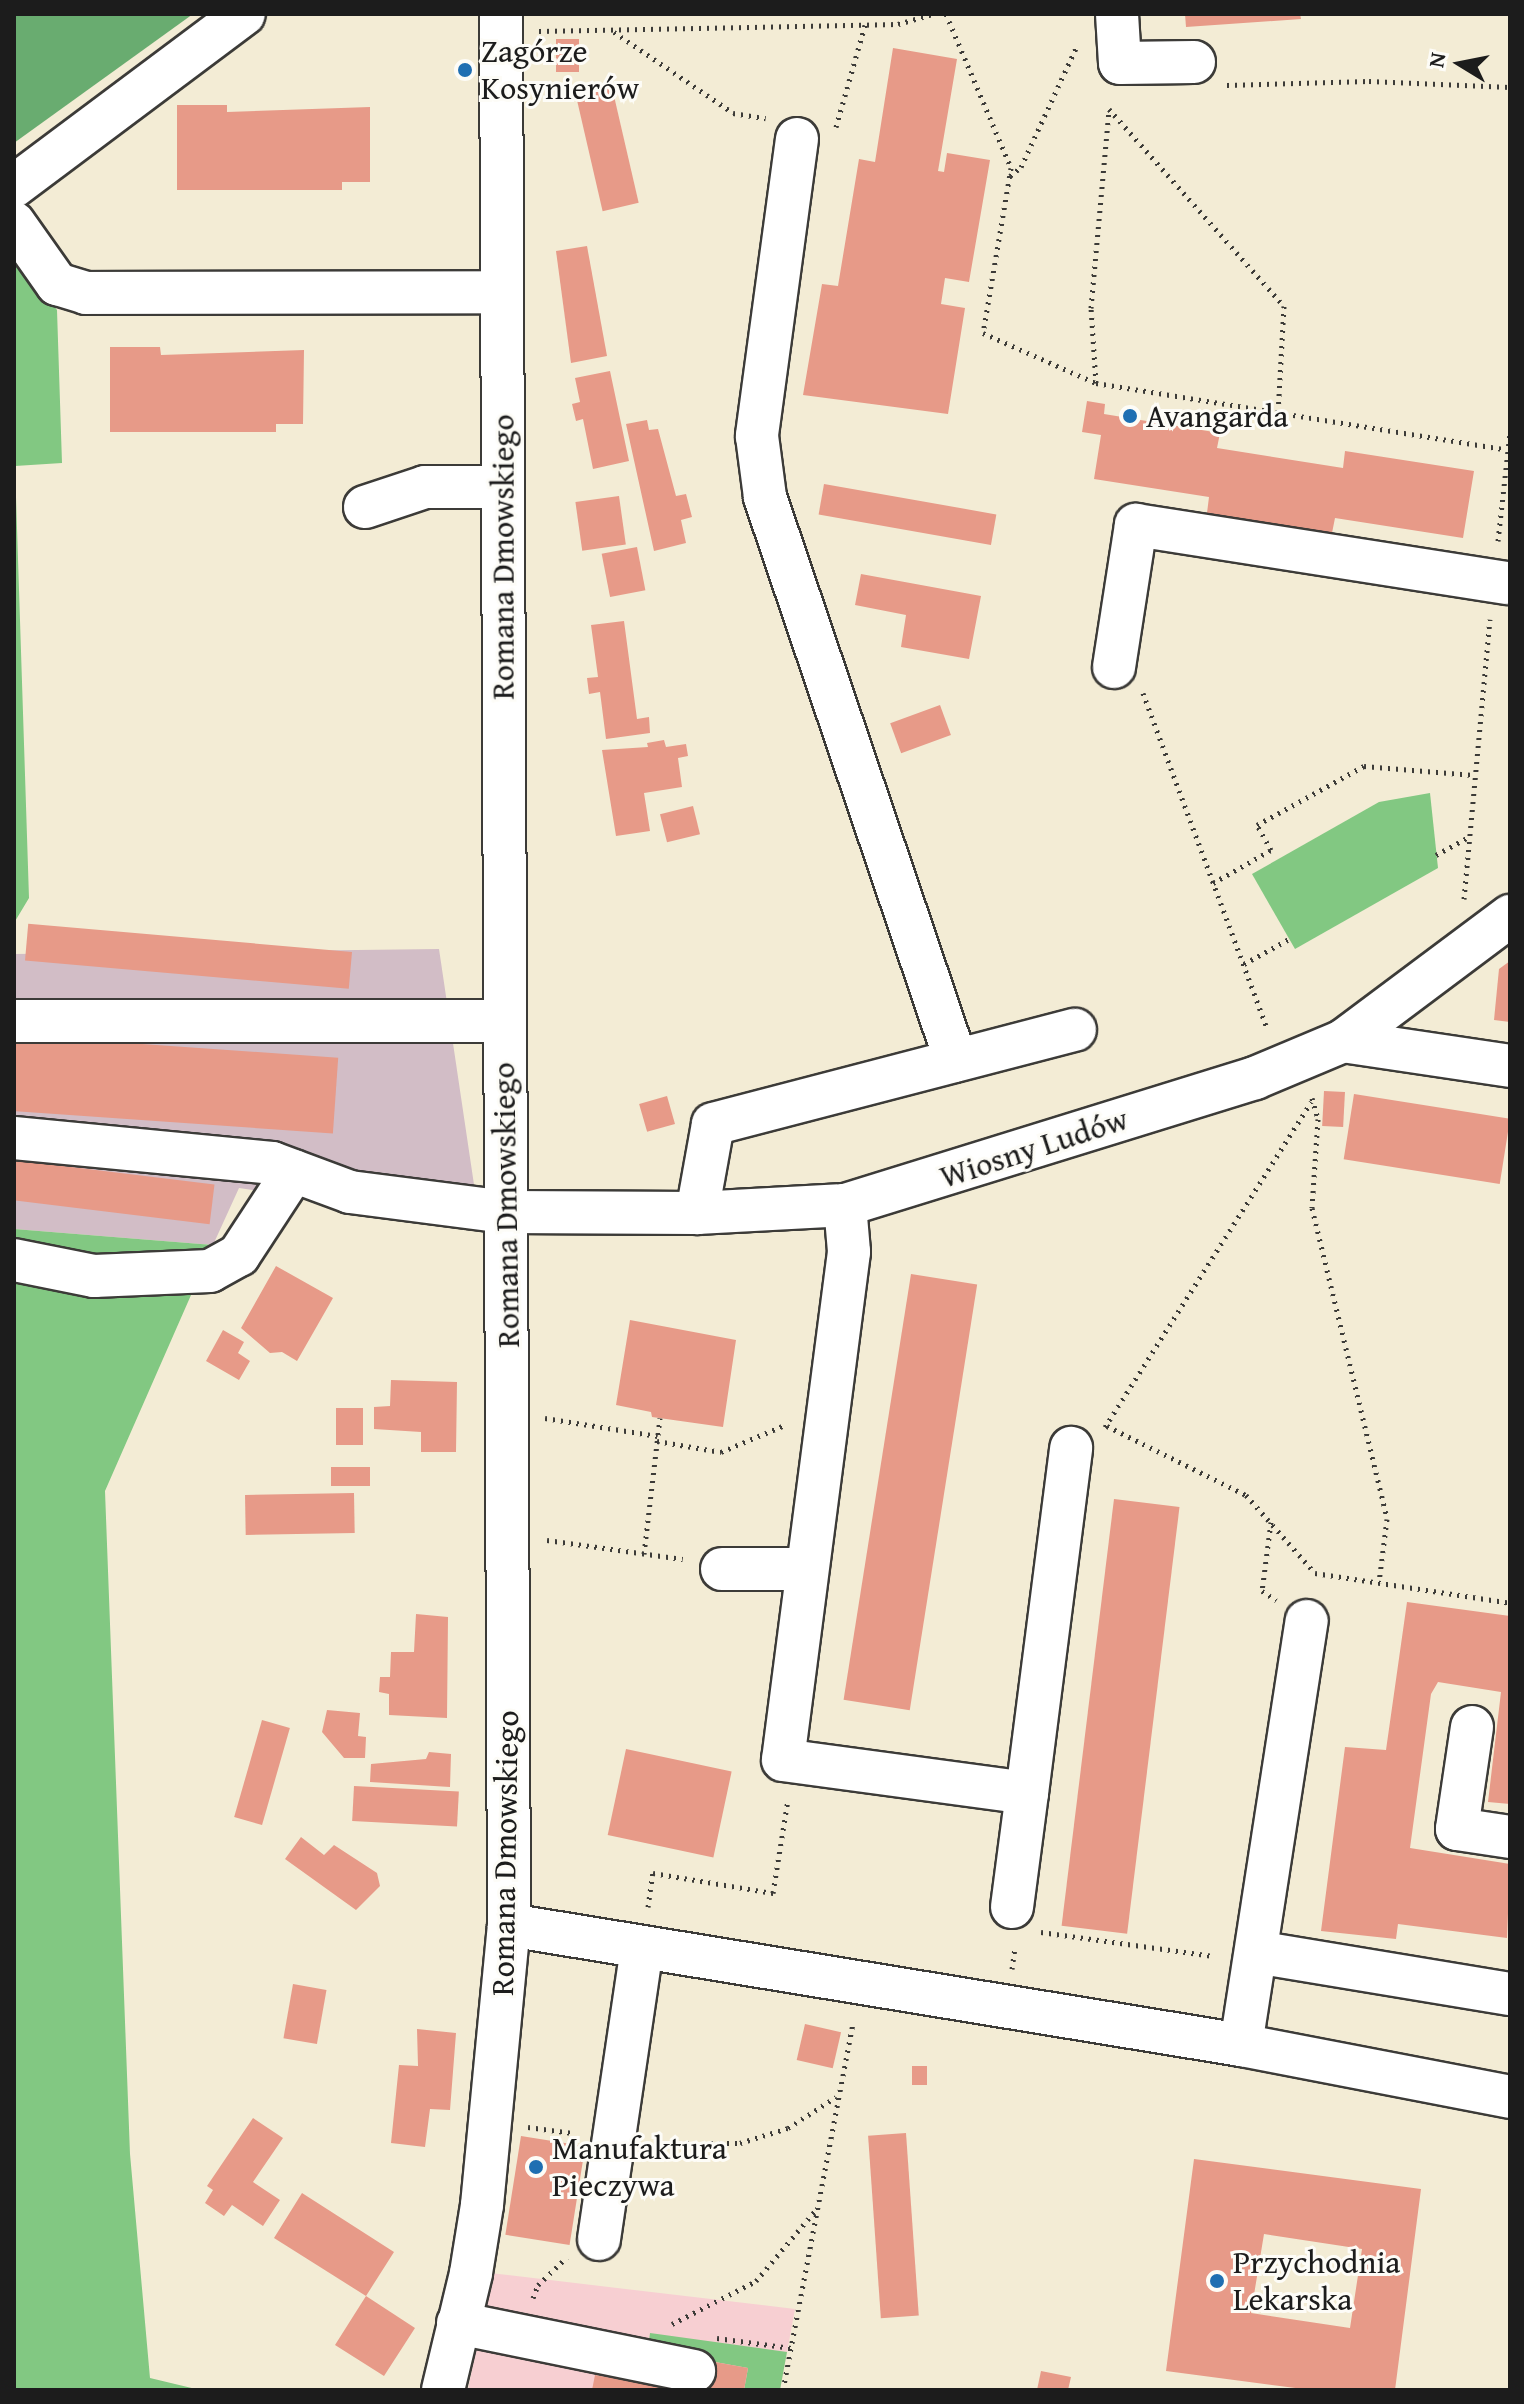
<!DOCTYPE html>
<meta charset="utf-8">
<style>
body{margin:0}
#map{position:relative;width:1524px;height:2404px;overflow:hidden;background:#f3ecd5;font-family:"Gentium Book Plus",serif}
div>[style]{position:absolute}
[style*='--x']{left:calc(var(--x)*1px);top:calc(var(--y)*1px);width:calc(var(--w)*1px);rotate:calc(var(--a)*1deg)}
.built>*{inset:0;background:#f7cfd2}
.industrial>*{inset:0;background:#d2bdc6}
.green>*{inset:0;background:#82c882}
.forest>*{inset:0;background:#69ac70}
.building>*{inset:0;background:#e79a88;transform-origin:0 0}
.path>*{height:5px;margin-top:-2.5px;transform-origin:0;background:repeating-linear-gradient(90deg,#3c3b38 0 2px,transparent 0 8px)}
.roads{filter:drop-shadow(2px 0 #3c3b38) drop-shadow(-2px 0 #3c3b38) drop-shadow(0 2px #3c3b38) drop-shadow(0 -2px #3c3b38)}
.minor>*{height:42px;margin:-21px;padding:0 21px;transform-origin:21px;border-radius:21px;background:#fff}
.dots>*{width:22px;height:22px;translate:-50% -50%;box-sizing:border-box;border:4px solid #fdfcf7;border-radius:50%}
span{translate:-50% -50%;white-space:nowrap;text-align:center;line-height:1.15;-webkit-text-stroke:6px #fdfcf7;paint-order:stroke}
.poi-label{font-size:32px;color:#1c1c1c}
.left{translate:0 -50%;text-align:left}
.street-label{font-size:32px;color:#1c1c1c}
.frame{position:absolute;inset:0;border:16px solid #1c1c1c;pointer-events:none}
.north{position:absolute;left:1420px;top:24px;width:80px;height:80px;-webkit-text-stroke:6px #fdfcf7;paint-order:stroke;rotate:280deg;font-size:22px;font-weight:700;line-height:32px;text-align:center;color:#1c1c1c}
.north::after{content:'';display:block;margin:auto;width:28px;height:36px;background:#1c1c1c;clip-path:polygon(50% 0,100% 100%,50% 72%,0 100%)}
</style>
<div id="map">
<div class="built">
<i style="clip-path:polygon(490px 2273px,795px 2309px,780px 2390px,468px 2390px)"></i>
</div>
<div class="industrial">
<i style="clip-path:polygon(439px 949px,480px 1225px,239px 1188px,213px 1245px,14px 1229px,14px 954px)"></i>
</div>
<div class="green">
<i style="clip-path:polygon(14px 249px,57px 310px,62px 463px,15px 466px,29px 898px,14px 923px)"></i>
<i style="clip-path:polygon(1430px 793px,1438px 868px,1295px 949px,1252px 874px,1379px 802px)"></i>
<i style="clip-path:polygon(14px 1229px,213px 1245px,105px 1491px,130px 2154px,150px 2378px,200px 2390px,14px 2390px)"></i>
<i style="clip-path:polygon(650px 2333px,787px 2352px,780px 2390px,744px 2390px,748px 2368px,704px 2360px,705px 2352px,649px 2341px)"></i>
</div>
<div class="forest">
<i style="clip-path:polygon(14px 14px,193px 14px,14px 143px)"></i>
</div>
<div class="building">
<i style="clip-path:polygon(1185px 14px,1300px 14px,1301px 19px,1186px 27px)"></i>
<i style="left:579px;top:39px;width:33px;height:23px;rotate:90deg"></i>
<i style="clip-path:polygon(893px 48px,957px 59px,938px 171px,944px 172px,947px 153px,990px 160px,969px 282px,945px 278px,941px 304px,965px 308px,948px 414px,803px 395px,822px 284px,838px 286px,859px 159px,875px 162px)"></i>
<i style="left:611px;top:83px;width:123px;height:37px;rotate:77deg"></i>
<i style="clip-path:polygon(177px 105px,227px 105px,227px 112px,370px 107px,370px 182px,342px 182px,342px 190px,177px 190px)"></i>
<i style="clip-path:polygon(587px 246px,607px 356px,571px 363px,556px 251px)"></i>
<i style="clip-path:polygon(110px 347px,160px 347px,161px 355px,304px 350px,303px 424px,276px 424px,276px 432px,110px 432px)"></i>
<i style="clip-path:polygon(610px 371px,629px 461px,593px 469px,583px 419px,576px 421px,572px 404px,580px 402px,575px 378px)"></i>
<i style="clip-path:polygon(1087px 401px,1105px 404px,1104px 414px,1220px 433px,1217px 448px,1343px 468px,1345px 451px,1474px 471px,1463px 538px,1335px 518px,1332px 533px,1207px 513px,1209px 497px,1094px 479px,1101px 435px,1082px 432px)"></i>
<i style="clip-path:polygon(647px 420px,649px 430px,658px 429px,676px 496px,686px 494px,692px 517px,681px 520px,686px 543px,654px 551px,626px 424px)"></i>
<i style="left:824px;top:484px;width:175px;height:31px;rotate:10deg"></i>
<i style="left:619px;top:496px;width:49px;height:44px;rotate:82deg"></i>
<i style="left:637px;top:547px;width:44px;height:36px;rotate:79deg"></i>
<i style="clip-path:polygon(861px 574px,981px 596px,969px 659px,901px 647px,906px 615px,855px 605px)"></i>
<i style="clip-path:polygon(624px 621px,637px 719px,649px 717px,650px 733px,606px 739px,600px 692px,589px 694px,587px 678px,598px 677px,591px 625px)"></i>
<i style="left:940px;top:705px;width:32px;height:53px;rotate:70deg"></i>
<i style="clip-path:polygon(664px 740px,666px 747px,686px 744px,688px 756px,678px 758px,682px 787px,644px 793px,650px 831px,616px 836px,602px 750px,648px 747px,647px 743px)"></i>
<i style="left:693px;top:806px;width:29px;height:34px;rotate:76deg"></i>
<i style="left:352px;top:952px;width:37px;height:325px;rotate:95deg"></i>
<i style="clip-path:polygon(1510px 961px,1510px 1022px,1494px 1020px,1499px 969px)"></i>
<i style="left:14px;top:1035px;width:325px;height:76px;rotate:4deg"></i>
<i style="left:1324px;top:1091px;width:21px;height:35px;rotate:3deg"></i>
<i style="left:1354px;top:1094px;width:158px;height:66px;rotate:9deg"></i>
<i style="left:667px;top:1096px;width:29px;height:29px;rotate:74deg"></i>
<i style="left:14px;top:1160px;width:202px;height:40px;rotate:7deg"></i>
<i style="clip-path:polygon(276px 1266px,333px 1298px,297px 1361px,282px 1352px,270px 1353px,241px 1328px)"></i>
<i style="left:911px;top:1274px;width:67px;height:431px;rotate:9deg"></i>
<i style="clip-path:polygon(630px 1320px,736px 1340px,723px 1427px,652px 1417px,651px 1412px,616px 1405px)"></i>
<i style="clip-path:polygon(223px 1330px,244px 1342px,238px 1353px,250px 1361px,239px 1380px,206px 1361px)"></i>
<i style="clip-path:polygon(391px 1380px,457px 1382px,456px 1452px,421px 1452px,421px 1432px,374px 1429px,374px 1407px,390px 1406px)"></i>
<i style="left:363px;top:1408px;width:37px;height:27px;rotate:90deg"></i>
<i style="left:331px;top:1467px;width:39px;height:19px"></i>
<i style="left:354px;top:1493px;width:40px;height:109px;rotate:89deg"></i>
<i style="left:1114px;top:1499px;width:66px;height:430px;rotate:7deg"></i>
<i style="clip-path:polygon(1407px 1602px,1510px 1616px,1510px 1804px,1488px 1802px,1501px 1692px,1438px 1682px,1431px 1694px,1410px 1848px,1510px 1864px,1507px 1938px,1398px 1924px,1396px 1939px,1321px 1931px,1345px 1747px,1386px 1750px)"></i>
<i style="clip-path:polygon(416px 1614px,448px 1617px,447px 1718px,389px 1715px,389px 1694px,379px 1692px,380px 1677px,390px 1677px,391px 1652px,414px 1652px)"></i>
<i style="clip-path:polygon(327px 1710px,360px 1713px,358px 1736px,366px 1737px,365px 1758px,344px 1758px,322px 1732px)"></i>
<i style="left:262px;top:1720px;width:29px;height:101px;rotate:16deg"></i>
<i style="left:626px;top:1749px;width:108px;height:88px;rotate:12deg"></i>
<i style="clip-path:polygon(429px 1752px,451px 1754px,450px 1787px,370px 1782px,371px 1764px,426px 1759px)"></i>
<i style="left:354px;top:1786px;width:105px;height:35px;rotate:3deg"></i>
<i style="clip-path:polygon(301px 1837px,324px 1855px,334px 1845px,377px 1873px,380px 1886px,356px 1910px,285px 1859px)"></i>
<i style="left:293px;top:1984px;width:34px;height:55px;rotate:10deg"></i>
<i style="left:805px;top:2024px;width:37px;height:37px;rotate:13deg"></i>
<i style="clip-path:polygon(417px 2029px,456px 2033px,450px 2110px,430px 2109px,425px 2147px,391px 2143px,399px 2065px,418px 2066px)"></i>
<i style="left:927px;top:2066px;width:19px;height:15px;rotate:90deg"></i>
<i style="clip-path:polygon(253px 2118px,283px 2138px,253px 2182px,280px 2200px,263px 2226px,232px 2205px,224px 2216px,205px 2203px,213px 2190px,207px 2186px)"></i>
<i style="left:906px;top:2133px;width:183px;height:38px;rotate:86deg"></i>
<i style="left:521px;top:2136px;width:65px;height:100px;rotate:9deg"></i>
<i style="clip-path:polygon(evenodd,1194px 2159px,1421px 2189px,1395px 2390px,1311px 2390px,1166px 2371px,1194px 2159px,1264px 2234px,1362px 2249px,1350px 2328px,1251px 2313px,1264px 2234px)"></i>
<i style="clip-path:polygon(302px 2193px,394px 2252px,366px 2296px,415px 2328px,384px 2376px,335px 2345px,366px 2296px,274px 2238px)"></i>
<i style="clip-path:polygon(704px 2360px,748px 2368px,744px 2390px,699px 2390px)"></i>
<i style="clip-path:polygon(1041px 2371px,1071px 2377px,1068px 2390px,1037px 2390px)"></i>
<i style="clip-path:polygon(595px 2375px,668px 2388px,668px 2390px,592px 2390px)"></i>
</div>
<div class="path">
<i style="--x:946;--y:14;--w:167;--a:67.1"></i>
<i style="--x:1011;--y:168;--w:167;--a:99.6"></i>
<i style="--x:983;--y:333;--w:124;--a:23.9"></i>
<i style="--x:1096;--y:383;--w:414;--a:9.2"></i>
<i style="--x:539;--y:31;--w:359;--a:-1.1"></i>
<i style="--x:898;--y:24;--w:35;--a:-16"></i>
<i style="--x:614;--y:32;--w:144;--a:34.2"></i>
<i style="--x:733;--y:113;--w:33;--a:9"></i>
<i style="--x:1227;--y:85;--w:142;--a:-1.6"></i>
<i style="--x:1369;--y:81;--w:141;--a:2.4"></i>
<i style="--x:1109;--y:109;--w:264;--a:48.4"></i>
<i style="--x:1284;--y:306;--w:108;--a:93.2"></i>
<i style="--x:836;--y:127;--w:106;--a:-74.1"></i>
<i style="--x:1010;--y:176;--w:14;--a:-39"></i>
<i style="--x:1021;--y:167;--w:131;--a:-65.2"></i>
<i style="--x:1096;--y:383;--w:75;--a:-93.8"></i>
<i style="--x:1091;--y:308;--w:200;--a:-84.8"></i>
<i style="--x:1498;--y:541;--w:109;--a:-83.7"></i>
<i style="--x:1143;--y:693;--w:357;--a:69.7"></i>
<i style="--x:1436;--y:855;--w:38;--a:-29"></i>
<i style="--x:1213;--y:883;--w:67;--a:-29.6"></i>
<i style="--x:1271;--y:850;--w:29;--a:-119"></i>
<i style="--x:1257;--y:825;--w:122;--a:-28.9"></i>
<i style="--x:1364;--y:766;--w:110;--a:4.7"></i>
<i style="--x:1464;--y:899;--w:281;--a:-84.7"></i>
<i style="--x:1244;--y:964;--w:51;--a:-29.1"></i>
<i style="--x:1312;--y:1098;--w:22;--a:74"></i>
<i style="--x:1318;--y:1119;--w:89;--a:93.9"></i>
<i style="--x:1312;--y:1208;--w:320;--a:76.4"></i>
<i style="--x:1387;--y:1519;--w:64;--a:97.2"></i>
<i style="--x:545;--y:1418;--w:114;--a:9.1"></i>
<i style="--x:1107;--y:1426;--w:155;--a:26.4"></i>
<i style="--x:1246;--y:1495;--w:104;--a:48.5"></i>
<i style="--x:1315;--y:1573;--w:197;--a:8.7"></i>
<i style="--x:1105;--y:1427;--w:385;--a:-57.6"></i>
<i style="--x:657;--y:1441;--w:65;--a:9.8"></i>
<i style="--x:721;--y:1452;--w:69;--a:-22.9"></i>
<i style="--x:1271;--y:1522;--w:70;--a:97.4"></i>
<i style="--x:1262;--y:1591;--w:17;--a:33"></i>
<i style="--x:547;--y:1540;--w:137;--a:8"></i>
<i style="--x:644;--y:1554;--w:137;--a:-83.3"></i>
<i style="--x:648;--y:1907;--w:34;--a:-82"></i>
<i style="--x:653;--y:1873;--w:122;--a:9.5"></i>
<i style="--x:773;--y:1893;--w:95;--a:-80.9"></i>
<i style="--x:1041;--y:1932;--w:174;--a:7.9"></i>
<i style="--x:1012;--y:1969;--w:22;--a:-82"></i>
<i style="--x:528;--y:2127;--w:45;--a:7.6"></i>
<i style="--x:655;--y:2143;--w:85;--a:0"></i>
<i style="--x:740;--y:2143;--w:50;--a:-17.4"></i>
<i style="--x:788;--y:2128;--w:57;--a:-32.9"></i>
<i style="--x:533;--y:2298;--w:14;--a:-69"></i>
<i style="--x:538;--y:2285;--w:40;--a:-44"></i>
<i style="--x:672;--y:2324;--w:94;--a:-27.1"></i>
<i style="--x:756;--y:2281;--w:92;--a:-49.9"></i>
<i style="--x:717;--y:2338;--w:75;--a:7.7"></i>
<i style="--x:783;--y:2390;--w:375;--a:-79.2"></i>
</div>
<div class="roads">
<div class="minor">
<i style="--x:1117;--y:14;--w:49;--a:86.5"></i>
<i style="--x:1120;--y:63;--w:74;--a:-0.8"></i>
<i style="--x:797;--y:139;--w:300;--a:97.7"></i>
<i style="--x:757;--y:436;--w:62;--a:82.5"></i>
<i style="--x:765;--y:497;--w:595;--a:71.29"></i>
<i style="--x:14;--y:186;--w:287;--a:-36.8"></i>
<i style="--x:14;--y:223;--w:75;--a:54.8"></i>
<i style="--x:57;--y:284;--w:30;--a:17"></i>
<i style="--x:86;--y:293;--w:415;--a:-0.1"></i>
<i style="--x:365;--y:507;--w:63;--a:-18.4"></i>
<i style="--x:425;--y:487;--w:77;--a:0"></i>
<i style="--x:1114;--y:667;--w:144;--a:-81.2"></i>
<i style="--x:1136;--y:525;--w:375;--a:8.9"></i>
<i style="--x:14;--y:1021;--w:490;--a:0"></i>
<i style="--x:1343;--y:1041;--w:169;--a:8.5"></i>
<i style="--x:14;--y:1138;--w:259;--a:5.5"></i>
<i style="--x:272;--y:1163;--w:83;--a:20.4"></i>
<i style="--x:350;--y:1192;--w:158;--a:7.3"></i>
<i style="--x:507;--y:1212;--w:190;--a:0.3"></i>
<i style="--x:697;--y:1213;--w:148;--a:-3.1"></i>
<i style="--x:845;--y:1205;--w:429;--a:-17.2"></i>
<i style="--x:1255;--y:1078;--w:95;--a:-22.8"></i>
<i style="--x:1343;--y:1041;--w:209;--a:-36.8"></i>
<i style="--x:845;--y:1205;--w:47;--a:85.1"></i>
<i style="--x:849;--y:1252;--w:512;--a:97.4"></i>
<i style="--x:783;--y:1760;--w:246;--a:7.7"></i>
<i style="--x:1027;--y:1793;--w:348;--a:-82.7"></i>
<i style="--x:697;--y:1213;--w:90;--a:-79.8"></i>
<i style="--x:713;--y:1124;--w:374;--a:-14.6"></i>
<i style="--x:14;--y:1260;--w:82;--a:11.3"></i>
<i style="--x:94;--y:1276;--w:116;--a:-2.5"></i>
<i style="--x:210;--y:1271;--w:33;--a:-29"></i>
<i style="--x:239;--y:1255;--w:100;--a:-56.8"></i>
<i style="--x:722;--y:1569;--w:85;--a:0"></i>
<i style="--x:1472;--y:1727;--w:103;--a:98.4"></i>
<i style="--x:1457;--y:1829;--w:54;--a:8.6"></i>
<i style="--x:1012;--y:1907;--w:115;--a:-82.5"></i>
<i style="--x:509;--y:1925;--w:742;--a:9.31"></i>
<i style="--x:1241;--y:2045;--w:274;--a:10.9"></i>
<i style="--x:1256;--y:1952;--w:257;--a:9.4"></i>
<i style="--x:1241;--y:2045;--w:429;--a:-81.2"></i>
<i style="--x:599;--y:2239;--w:295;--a:-81.6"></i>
<i style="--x:458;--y:2323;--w:241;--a:11.5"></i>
<i style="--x:443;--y:2390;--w:120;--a:-76.5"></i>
<i style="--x:471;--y:2273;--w:69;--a:-80.8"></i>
<i style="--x:482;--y:2205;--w:281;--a:-84.5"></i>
<i style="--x:509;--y:1925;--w:1911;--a:-90.24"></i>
</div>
</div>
<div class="dots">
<i style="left:465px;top:70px;background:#1f6fb2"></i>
<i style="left:1130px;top:416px;background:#1f6fb2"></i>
<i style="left:536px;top:2167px;background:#1f6fb2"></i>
<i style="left:1217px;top:2281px;background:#1f6fb2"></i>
</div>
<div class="poi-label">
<span class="left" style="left:481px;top:70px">Zagórze<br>Kosynierów</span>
<span class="left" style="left:1146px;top:416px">Avangarda</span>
<span class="left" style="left:552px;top:2167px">Manufaktura<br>Pieczywa</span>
<span class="left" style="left:1233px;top:2281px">Przychodnia<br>Lekarska</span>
</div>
<div class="street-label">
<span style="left:503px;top:557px;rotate:-90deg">Romana Dmowskiego</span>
<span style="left:1034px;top:1148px;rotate:-18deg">Wiosny Ludów</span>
<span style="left:506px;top:1205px;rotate:-91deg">Romana Dmowskiego</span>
<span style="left:505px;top:1853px;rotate:-89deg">Romana Dmowskiego</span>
</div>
<div class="frame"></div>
<div class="north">N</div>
</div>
